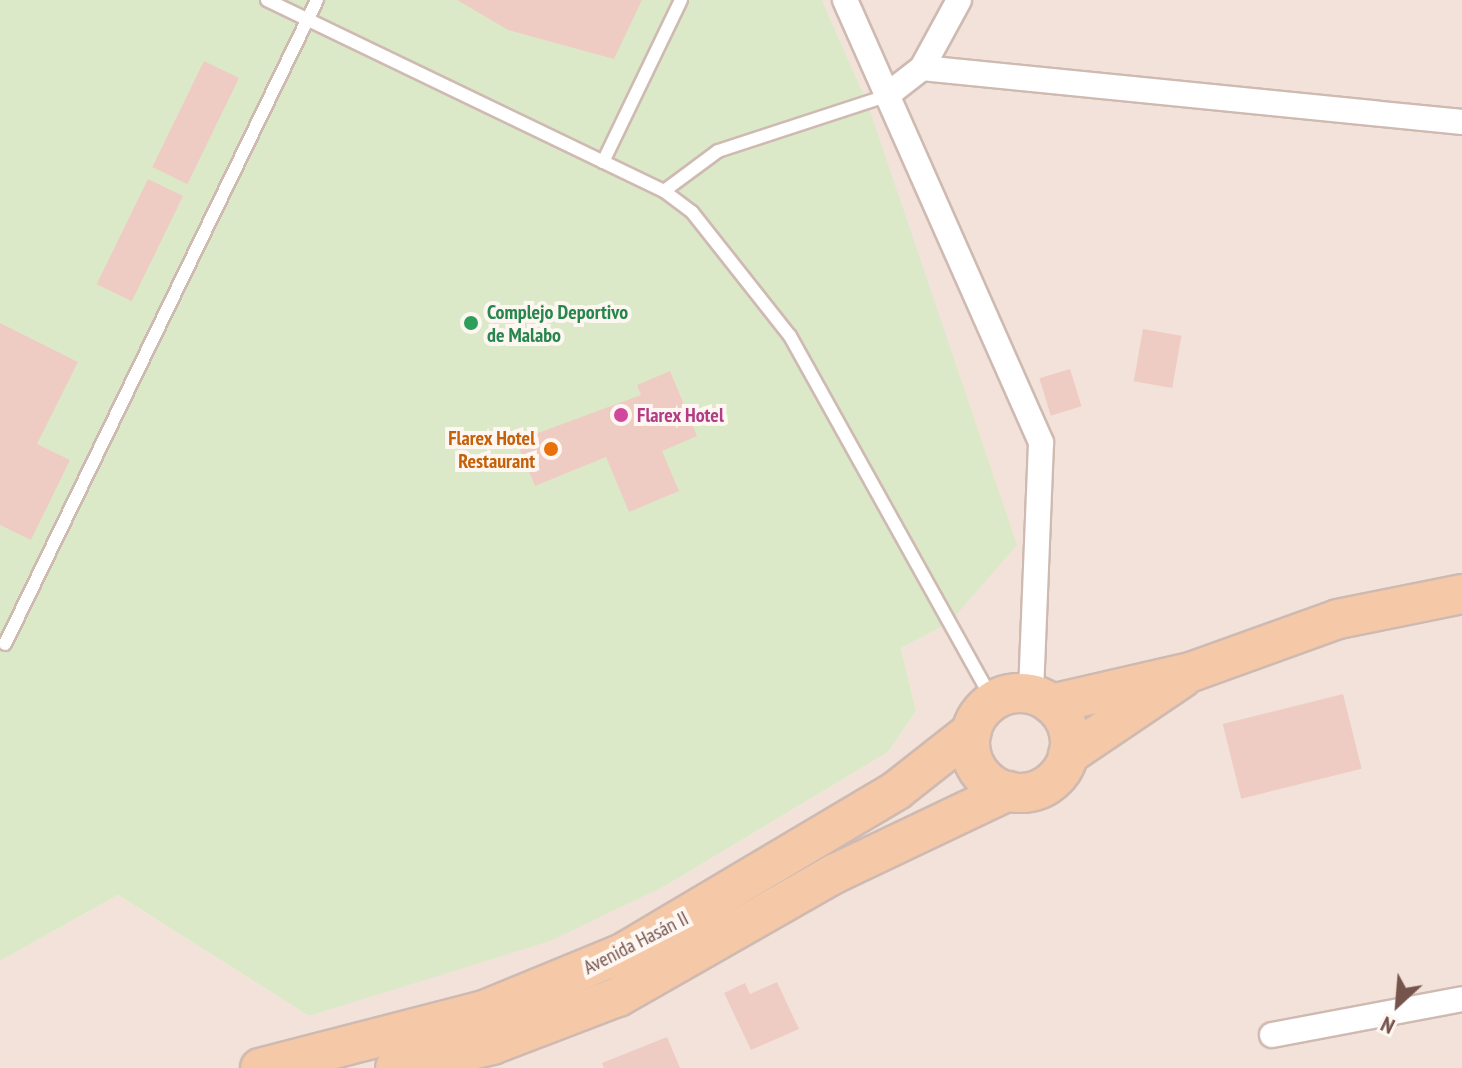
<!DOCTYPE html>
<meta charset="utf-8">
<style>
body{margin:0}
#map{position:relative;width:1462px;height:1068px;overflow:hidden;background:#fbf1ea;font-family:"PT Sans Narrow",sans-serif}
div>[style]{position:absolute}
[style*='--x']{left:calc(var(--x)*1px);top:calc(var(--y)*1px);width:calc(var(--w)*1px);rotate:calc(var(--a)*1deg)}
.residential>*{inset:0;background:#f3e2d9}
.green>*{inset:0;background:#dce9c9}
.building>*{inset:0;background:#efccc3;transform-origin:0 0}
.roads{filter:drop-shadow(2px 0 #cfbab2) drop-shadow(-2px 0 #cfbab2) drop-shadow(0 2px #cfbab2) drop-shadow(0 -2px #cfbab2)}
.lane>*{height:12px;margin:-6px;padding:0 6px;transform-origin:6px;border-radius:6px;background:#fff}
.street>*{height:24px;margin:-12px;padding:0 12px;transform-origin:12px;border-radius:12px;background:#fff}
.primary>*{height:38px;margin:-19px;padding:0 19px;transform-origin:19px;border-radius:19px;background:#f5c9a7}
.primary>.ring{margin:-19px;padding:0;box-sizing:content-box;background:none;border:38px solid #f5c9a7;border-radius:50%}
.dots>*{width:22px;height:22px;translate:-50% -50%;box-sizing:border-box;border:4px solid #fef6f1;border-radius:50%}
span{translate:-50% -50%;white-space:nowrap;text-align:center;line-height:1.15;-webkit-text-stroke:8px #fef6f1;paint-order:stroke}
.leisure-label{font-size:20px;color:#27864d;font-weight:700}
.left{translate:0 -50%;text-align:left}
.hotel-label{font-size:20px;color:#b23c85;font-weight:700}
.food-label{font-size:20px;color:#c56008;font-weight:700}
.right{translate:-100% -50%;text-align:right}
.street-label{font-size:20px;color:#75544e}
.north{position:absolute;left:1358px;top:964px;width:80px;height:80px;-webkit-text-stroke:6px #fef6f1;paint-order:stroke;rotate:206deg;font-size:22px;font-weight:700;line-height:32px;text-align:center;color:#75544e}
.north::after{content:'';display:block;margin:auto;width:28px;height:36px;background:#75544e;clip-path:polygon(50% 0,100% 100%,50% 72%,0 100%)}
</style>
<div id="map">
<div class="residential">
<i style="clip-path:polygon(822px 0,1462px 0,1462px 1068px,0 1068px,0 961px,118px 895px,309px 1016px,550px 940px,665px 886px,888px 752px,916px 711px,901px 648px,949px 623px,867px 102px)"></i>
</div>
<div class="green">
<i style="clip-path:polygon(0 0,822px 0,867px 102px,1017px 545px,949px 623px,901px 648px,916px 711px,888px 752px,665px 886px,550px 941px,309px 1016px,118px 895px,0 961px)"></i>
</div>
<div class="building">
<i style="clip-path:polygon(457px 0,642px 0,614px 59px,508px 30px)"></i>
<i style="left:204px;top:61px;width:39px;height:118px;rotate:26deg"></i>
<i style="left:148px;top:179px;width:39px;height:117px;rotate:26deg"></i>
<i style="clip-path:polygon(0 323px,78px 362px,37px 444px,70px 460px,31px 540px,0 525px)"></i>
<i style="left:1143px;top:329px;width:39px;height:53px;rotate:10deg"></i>
<i style="left:1070px;top:369px;width:39px;height:32px;rotate:73deg"></i>
<i style="clip-path:polygon(670px 371px,697px 436px,662px 451px,679px 491px,629px 512px,606px 457px,535px 486px,516px 441px,641px 395px,637px 385px)"></i>
<i style="left:1343px;top:694px;width:77px;height:124px;rotate:76deg"></i>
<i style="clip-path:polygon(777px 982px,799px 1029px,751px 1050px,724px 993px,745px 983px,750px 994px)"></i>
<i style="clip-path:polygon(667px 1037px,680px 1068px,604px 1068px,602px 1063px)"></i>
</div>
<div class="roads">
<div class="lane">
<i style="--x:267;--y:0;--w:441;--a:25.7"></i>
<i style="--x:664;--y:191;--w:35;--a:37"></i>
<i style="--x:692;--y:212;--w:158;--a:51.7"></i>
<i style="--x:790;--y:336;--w:418;--a:60.9"></i>
<i style="--x:603;--y:162;--w:180;--a:-64.3"></i>
<i style="--x:664;--y:191;--w:67;--a:-36.5"></i>
<i style="--x:718;--y:151;--w:177;--a:-18.1"></i>
<i style="--x:5;--y:644;--w:716;--a:-64.15"></i>
</div>
<div class="street">
<i style="--x:845;--y:0;--w:484;--a:66.1"></i>
<i style="--x:1041;--y:443;--w:252;--a:92.3"></i>
<i style="--x:922;--y:68;--w:543;--a:5.71"></i>
<i style="--x:886;--y:96;--w:46;--a:-37.9"></i>
<i style="--x:922;--y:68;--w:77;--a:-61.4"></i>
<i style="--x:1272;--y:1035;--w:193;--a:-10.7"></i>
</div>
<div class="primary">
<i class="ring" style="left:970px;top:693px;width:62px;height:62px"></i>
<i style="--x:1051;--y:704;--w:144;--a:-12.9"></i>
<i style="--x:1191;--y:672;--w:156;--a:-19.8"></i>
<i style="--x:1338;--y:619;--w:126;--a:-11.4"></i>
<i style="--x:1068;--y:755;--w:138;--a:-34"></i>
<i style="--x:260;--y:1068;--w:231;--a:-14.5"></i>
<i style="--x:484;--y:1010;--w:150;--a:-22.3"></i>
<i style="--x:623;--y:953;--w:319;--a:-30.7"></i>
<i style="--x:897;--y:790;--w:95;--a:-38.2"></i>
<i style="--x:395;--y:1068;--w:100;--a:-13.3"></i>
<i style="--x:492;--y:1045;--w:135;--a:-20.9"></i>
<i style="--x:618;--y:997;--w:249;--a:-29.7"></i>
<i style="--x:834;--y:874;--w:193;--a:-25.5"></i>
</div>
</div>
<div class="dots">
<i style="left:471px;top:323px;background:#2e9e5b"></i>
<i style="left:621px;top:415px;background:#d1479c"></i>
<i style="left:551px;top:449px;background:#e8710a"></i>
</div>
<div class="leisure-label">
<span class="left" style="left:487px;top:324px">Complejo Deportivo<br>de Malabo</span>
</div>
<div class="hotel-label">
<span class="left" style="left:637px;top:415px">Flarex Hotel</span>
</div>
<div class="food-label">
<span class="right" style="left:535px;top:450px">Flarex Hotel<br>Restaurant</span>
</div>
<div class="street-label">
<span style="left:636px;top:943px;rotate:-27deg">Avenida Hasán II</span>
</div>
<div class="north">N</div>
</div>
